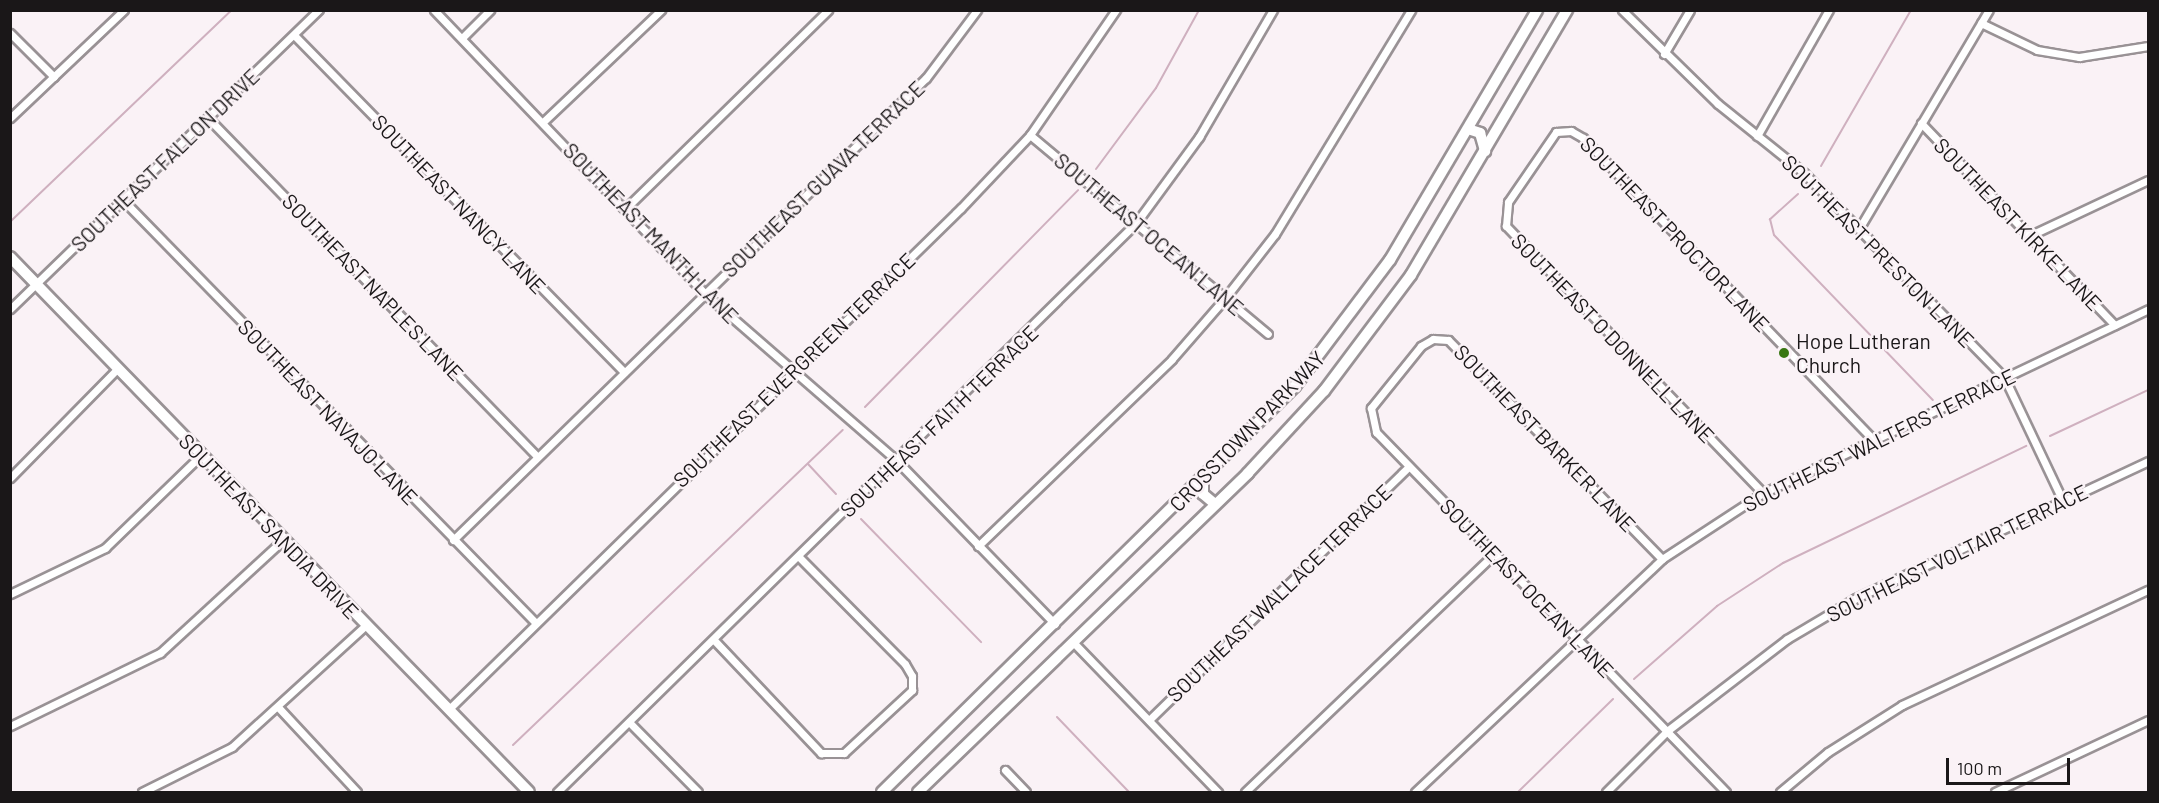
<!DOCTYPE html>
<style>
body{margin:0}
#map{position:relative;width:2159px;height:803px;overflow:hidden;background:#faf2f6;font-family:Barlow,sans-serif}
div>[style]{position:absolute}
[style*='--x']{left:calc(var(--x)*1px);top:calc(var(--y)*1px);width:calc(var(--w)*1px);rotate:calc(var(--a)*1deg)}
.stream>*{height:2px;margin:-1px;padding:0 1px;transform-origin:1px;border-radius:1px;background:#cfb0bf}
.roads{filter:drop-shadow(2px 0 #999295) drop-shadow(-2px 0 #999295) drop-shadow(0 2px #999295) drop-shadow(0 -2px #999295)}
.street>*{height:7px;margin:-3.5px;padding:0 3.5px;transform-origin:3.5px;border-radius:3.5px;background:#fff}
.secondary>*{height:10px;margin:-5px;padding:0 5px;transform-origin:5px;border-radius:5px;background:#fff}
.dots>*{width:16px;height:16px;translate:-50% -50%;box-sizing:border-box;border:3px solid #faf2f6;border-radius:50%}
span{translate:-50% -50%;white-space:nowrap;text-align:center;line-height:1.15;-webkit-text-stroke:5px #faf2f6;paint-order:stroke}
.street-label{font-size:21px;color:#1a1718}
.poi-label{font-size:21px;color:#1a1718}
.left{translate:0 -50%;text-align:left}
.frame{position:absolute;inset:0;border:12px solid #1a1718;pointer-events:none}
.scale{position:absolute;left:1946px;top:758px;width:124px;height:27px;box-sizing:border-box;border:3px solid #1a1718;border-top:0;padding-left:8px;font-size:18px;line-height:21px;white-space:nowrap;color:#1a1718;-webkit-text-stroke:4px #faf2f6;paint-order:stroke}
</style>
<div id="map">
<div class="stream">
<i style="--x:1821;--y:166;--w:180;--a:-60"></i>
<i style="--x:1096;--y:169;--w:101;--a:-53.5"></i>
<i style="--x:1156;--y:88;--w:89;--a:-61.1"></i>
<i style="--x:1798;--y:194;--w:38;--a:138"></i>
<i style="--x:1770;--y:219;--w:16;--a:76"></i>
<i style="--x:1774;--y:235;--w:229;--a:46.1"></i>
<i style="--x:11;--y:221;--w:306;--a:-43.7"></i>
<i style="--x:865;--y:407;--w:304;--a:-45.5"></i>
<i style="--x:2050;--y:436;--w:108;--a:-25.1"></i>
<i style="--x:808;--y:464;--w:41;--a:47"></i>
<i style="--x:861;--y:519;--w:172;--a:45.7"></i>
<i style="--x:1634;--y:679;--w:111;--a:-41.3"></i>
<i style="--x:1717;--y:606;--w:79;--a:-33.1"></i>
<i style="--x:1783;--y:563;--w:270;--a:-25.7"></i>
<i style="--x:1057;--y:717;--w:104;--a:46.2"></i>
<i style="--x:513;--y:745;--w:456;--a:-43.7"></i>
<i style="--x:1518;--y:792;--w:133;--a:-44.4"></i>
</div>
<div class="roads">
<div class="street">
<i style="--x:434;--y:10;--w:393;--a:46.3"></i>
<i style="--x:705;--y:294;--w:254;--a:41"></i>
<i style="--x:897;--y:461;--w:227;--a:45.9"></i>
<i style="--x:1622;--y:10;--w:134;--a:44.4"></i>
<i style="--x:1718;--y:104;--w:110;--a:38.7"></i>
<i style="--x:1804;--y:173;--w:286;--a:45.6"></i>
<i style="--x:2004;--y:377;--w:137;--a:64.6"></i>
<i style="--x:1981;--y:23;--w:62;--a:25.7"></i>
<i style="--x:2037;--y:50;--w:43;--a:9.5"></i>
<i style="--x:2079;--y:57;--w:70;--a:-9.1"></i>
<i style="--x:10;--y:33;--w:62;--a:45"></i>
<i style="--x:294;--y:35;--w:472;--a:45.6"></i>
<i style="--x:462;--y:38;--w:40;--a:-45"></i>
<i style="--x:1664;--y:54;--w:51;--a:-59.4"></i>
<i style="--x:10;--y:118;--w:157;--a:-43.5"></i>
<i style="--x:208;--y:118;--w:472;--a:45.8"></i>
<i style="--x:543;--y:122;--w:163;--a:-43.5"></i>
<i style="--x:1921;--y:123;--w:280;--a:46.2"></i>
<i style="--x:1030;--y:135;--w:310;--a:39.9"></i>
<i style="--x:1757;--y:136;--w:145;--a:-60.3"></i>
<i style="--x:123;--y:200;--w:590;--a:45.69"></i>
<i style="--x:626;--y:208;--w:283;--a:-44.4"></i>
<i style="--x:1860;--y:227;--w:252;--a:-59.3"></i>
<i style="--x:2031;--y:235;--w:129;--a:-25.2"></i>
<i style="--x:10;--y:309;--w:430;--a:-44.1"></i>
<i style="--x:10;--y:478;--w:153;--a:-45.5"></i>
<i style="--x:1763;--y:493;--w:371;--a:-133.9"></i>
<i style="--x:1506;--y:226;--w:24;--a:-85"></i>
<i style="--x:1508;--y:202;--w:85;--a:-55.6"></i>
<i style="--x:1556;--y:132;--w:15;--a:-4"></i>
<i style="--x:1571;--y:131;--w:14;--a:30"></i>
<i style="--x:1583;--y:138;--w:418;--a:46.1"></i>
<i style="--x:453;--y:540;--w:661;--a:-44.33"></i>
<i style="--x:926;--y:78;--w:85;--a:-53.1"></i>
<i style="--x:978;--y:546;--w:269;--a:-43.9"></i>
<i style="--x:1172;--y:359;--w:81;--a:-49"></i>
<i style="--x:1225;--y:298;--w:81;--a:-52"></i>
<i style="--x:1275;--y:234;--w:262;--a:-58.7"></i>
<i style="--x:1662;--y:559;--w:306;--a:-134.3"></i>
<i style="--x:1448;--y:340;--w:15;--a:-176"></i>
<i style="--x:1433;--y:339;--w:14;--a:150"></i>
<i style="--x:1421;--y:346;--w:80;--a:128.9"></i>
<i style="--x:1371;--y:408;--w:25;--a:78"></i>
<i style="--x:1376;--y:432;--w:502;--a:45.81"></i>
<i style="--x:10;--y:594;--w:106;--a:-25.8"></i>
<i style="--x:105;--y:548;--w:132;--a:-44.1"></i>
<i style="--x:714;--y:640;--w:156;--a:46.6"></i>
<i style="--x:821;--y:753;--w:23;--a:0"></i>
<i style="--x:844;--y:753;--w:93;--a:-42.8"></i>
<i style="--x:912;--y:690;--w:14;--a:-90"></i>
<i style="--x:912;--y:676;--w:14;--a:-120"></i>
<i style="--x:905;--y:664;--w:151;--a:-134.7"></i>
<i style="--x:1073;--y:642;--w:209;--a:46"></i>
<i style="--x:278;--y:707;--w:116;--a:47.1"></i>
<i style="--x:449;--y:709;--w:716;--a:-44.38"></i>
<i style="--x:961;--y:208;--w:100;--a:-46.6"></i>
<i style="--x:1030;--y:135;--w:152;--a:-55.5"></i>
<i style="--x:1149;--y:720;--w:362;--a:-44.3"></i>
<i style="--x:629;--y:722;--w:98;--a:45.4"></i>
<i style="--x:10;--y:726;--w:167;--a:-26"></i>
<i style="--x:160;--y:653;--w:167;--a:-42.6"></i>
<i style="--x:1005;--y:770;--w:30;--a:46"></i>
<i style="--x:142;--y:792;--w:101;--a:-26.6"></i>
<i style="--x:232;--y:747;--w:181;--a:-42.3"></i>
<i style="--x:557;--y:792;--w:812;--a:-44.5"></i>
<i style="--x:1136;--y:223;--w:107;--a:-53.8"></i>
<i style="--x:1199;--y:137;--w:147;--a:-59.8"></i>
<i style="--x:1245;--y:792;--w:346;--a:-43.7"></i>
<i style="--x:1415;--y:792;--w:340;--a:-43.3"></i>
<i style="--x:1662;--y:559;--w:121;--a:-33.2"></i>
<i style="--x:1763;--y:493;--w:427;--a:-25.5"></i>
<i style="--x:1606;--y:792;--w:86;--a:-45"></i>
<i style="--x:1667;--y:731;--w:151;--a:-37.5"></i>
<i style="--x:1787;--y:639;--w:80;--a:-30.7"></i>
<i style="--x:1856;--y:598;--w:323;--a:-25.1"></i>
<i style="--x:1780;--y:792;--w:62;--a:-39.8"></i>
<i style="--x:1828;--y:752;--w:88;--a:-32.4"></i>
<i style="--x:1902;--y:705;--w:272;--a:-25.1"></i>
<i style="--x:1995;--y:792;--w:169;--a:-25.2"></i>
</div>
<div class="secondary">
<i style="--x:1468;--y:129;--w:13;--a:18"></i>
<i style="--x:1480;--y:133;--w:19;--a:74"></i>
<i style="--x:10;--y:257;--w:745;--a:45.87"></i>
<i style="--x:1203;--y:480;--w:14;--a:90"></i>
<i style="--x:1203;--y:494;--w:16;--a:40"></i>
<i style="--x:882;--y:792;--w:579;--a:-44.51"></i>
<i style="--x:1295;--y:386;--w:158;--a:-53"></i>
<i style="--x:1390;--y:260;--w:290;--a:-59.5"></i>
<i style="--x:918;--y:792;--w:459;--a:-44"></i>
<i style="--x:1248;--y:473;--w:112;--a:-47.2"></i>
<i style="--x:1324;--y:391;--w:145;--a:-53.1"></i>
<i style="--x:1411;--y:275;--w:308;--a:-59.5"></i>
</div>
</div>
<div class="dots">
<i style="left:1784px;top:353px;background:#387712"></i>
</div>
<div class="street-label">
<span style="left:165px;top:160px;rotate:-44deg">SOUTHEAST FALLON DRIVE</span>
<span style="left:823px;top:179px;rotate:-44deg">SOUTHEAST GUAVA TERRACE</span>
<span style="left:459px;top:204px;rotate:46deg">SOUTHEAST NANCY LANE</span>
<span style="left:2018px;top:224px;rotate:46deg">SOUTHEAST KIRKE LANE</span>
<span style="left:651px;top:233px;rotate:46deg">SOUTHEAST MANTH LANE</span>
<span style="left:1149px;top:234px;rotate:40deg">SOUTHEAST OCEAN LANE</span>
<span style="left:1675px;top:234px;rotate:46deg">SOUTHEAST PROCTOR LANE</span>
<span style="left:1878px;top:251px;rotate:45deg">SOUTHEAST PRESTON LANE</span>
<span style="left:373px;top:287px;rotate:46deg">SOUTHEAST NAPLES LANE</span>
<span style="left:1613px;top:338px;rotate:46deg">SOUTHEAST O DONNELL LANE</span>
<span style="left:794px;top:370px;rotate:-44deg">SOUTHEAST EVERGREEN TERRACE</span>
<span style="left:328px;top:412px;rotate:46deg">SOUTHEAST NAVAJO LANE</span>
<span style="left:939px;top:421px;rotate:-44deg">SOUTHEAST FAITH TERRACE</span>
<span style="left:1247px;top:431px;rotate:-46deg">CROSSTOWN PARKWAY</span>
<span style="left:1545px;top:438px;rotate:46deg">SOUTHEAST BARKER LANE</span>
<span style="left:1879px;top:440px;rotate:-26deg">SOUTHEAST WALTERS TERRACE</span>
<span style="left:269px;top:526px;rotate:46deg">SOUTHEAST SANDIA DRIVE</span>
<span style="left:1957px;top:553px;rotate:-26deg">SOUTHEAST VOLTAIR TERRACE</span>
<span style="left:1527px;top:588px;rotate:46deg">SOUTHEAST OCEAN LANE</span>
<span style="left:1279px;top:593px;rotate:-44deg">SOUTHEAST WALLACE TERRACE</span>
</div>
<div class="poi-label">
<span class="left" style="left:1796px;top:353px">Hope Lutheran<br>Church</span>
</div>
<div class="frame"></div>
<div class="scale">100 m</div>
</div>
